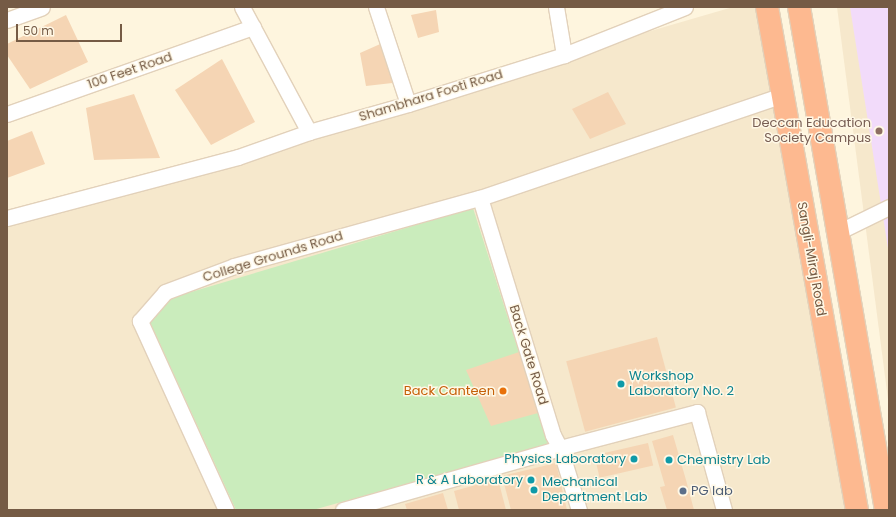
<!DOCTYPE html>
<style>
body{margin:0}
#map{position:relative;width:896px;height:517px;overflow:hidden;background:#fef5de;font-family:Poppins,sans-serif}
div>[style]{position:absolute}
[style*='--x']{left:calc(var(--x)*1px);top:calc(var(--y)*1px);width:calc(var(--w)*1px);rotate:calc(var(--a)*1deg)}
.residential>*{inset:0;background:#f6e8cc}
.education>*{inset:0;background:#f2dbfa}
.green>*{inset:0;background:#caecbc}
.building>*{inset:0;background:#f5d5b4;transform-origin:0 0}
.roads{filter:drop-shadow(1px 0 #e2d1ba) drop-shadow(-1px 0 #e2d1ba) drop-shadow(0 1px #e2d1ba) drop-shadow(0 -1px #e2d1ba)}
.minor>*{height:15px;margin:-7.5px;padding:0 7.5px;transform-origin:7.5px;border-radius:7.5px;background:#fff}
.highway>*{height:22px;margin:-11px;padding:0 11px;transform-origin:11px;border-radius:11px;background:#fdb990}
.dots>*{width:11px;height:11px;translate:-50% -50%;box-sizing:border-box;border:2px solid #fff8e6;border-radius:50%}
span{translate:-50% -50%;white-space:nowrap;text-align:center;line-height:1.15;-webkit-text-stroke:3px #fff8e6;paint-order:stroke}
.street-label{font-size:13px;color:#755b45}
.education-label{font-size:13px;color:#785e54}
.right{translate:-100% -50%;text-align:right}
.culture-label{font-size:13px;color:#0d838f}
.left{translate:0 -50%;text-align:left}
.food-label{font-size:13px;color:#c56008}
.service-label{font-size:13px;color:#4e5e75}
.frame{position:absolute;inset:0;border:8px solid #755b45;pointer-events:none}
.scale{position:absolute;left:16px;top:24px;width:106px;height:18px;box-sizing:border-box;border:2px solid #755b45;border-top:0;padding-left:5px;font-size:12px;line-height:14px;white-space:nowrap;color:#755b45;-webkit-text-stroke:3px #fff8e6;paint-order:stroke}
</style>
<div id="map">
<div class="residential">
<i style="clip-path:polygon(733px 7px,767px 7px,856px 510px,7px 510px,7px 218px)"></i>
<i style="clip-path:polygon(837px 7px,889px 7px,889px 407px)"></i>
</div>
<div class="education">
<i style="clip-path:polygon(850px 7px,889px 7px,889px 255px)"></i>
</div>
<div class="green">
<i style="clip-path:polygon(473px 208px,548px 444px,313px 510px,236px 510px,150px 322px,171px 298px)"></i>
</div>
<div class="building">
<i style="clip-path:polygon(436px 10px,439px 32px,418px 38px,411px 15px)"></i>
<i style="clip-path:polygon(66px 15px,88px 62px,30px 89px,7px 55px,7px 44px)"></i>
<i style="clip-path:polygon(387px 41px,401px 82px,366px 86px,360px 53px)"></i>
<i style="clip-path:polygon(222px 59px,255px 122px,211px 145px,175px 90px)"></i>
<i style="clip-path:polygon(608px 92px,626px 124px,590px 139px,572px 109px)"></i>
<i style="clip-path:polygon(134px 94px,160px 158px,94px 160px,86px 108px)"></i>
<i style="clip-path:polygon(32px 131px,45px 164px,7px 178px,7px 141px)"></i>
<i style="left:657px;top:337px;width:73px;height:94px;rotate:75deg"></i>
<i style="clip-path:polygon(519px 352px,538px 413px,491px 426px,466px 370px)"></i>
<i style="clip-path:polygon(673px 435px,686px 480px,694px 510px,667px 510px,660px 487px,665px 486px,652px 441px)"></i>
<i style="left:648px;top:443px;width:23px;height:55px;rotate:77deg"></i>
<i style="clip-path:polygon(556px 463px,567px 510px,511px 510px,502px 476px)"></i>
<i style="clip-path:polygon(498px 479px,506px 510px,459px 510px,454px 491px)"></i>
<i style="clip-path:polygon(443px 493px,448px 510px,407px 510px,405px 504px)"></i>
</div>
<div class="roads">
<div class="minor">
<i style="--x:242;--y:7;--w:142;--a:61.8"></i>
<i style="--x:309;--y:132;--w:103;--a:-15.8"></i>
<i style="--x:408;--y:104;--w:164;--a:-17.4"></i>
<i style="--x:564;--y:55;--w:130;--a:-21.6"></i>
<i style="--x:376;--y:7;--w:102;--a:71.7"></i>
<i style="--x:556;--y:7;--w:49;--a:80.5"></i>
<i style="--x:7;--y:20;--w:37;--a:-20"></i>
<i style="--x:7;--y:114;--w:261;--a:-19.5"></i>
<i style="--x:480;--y:198;--w:248;--a:72.9"></i>
<i style="--x:553;--y:435;--w:15;--a:62"></i>
<i style="--x:560;--y:448;--w:65;--a:73"></i>
<i style="--x:7;--y:218;--w:239;--a:-14.8"></i>
<i style="--x:238;--y:157;--w:75;--a:-19.4"></i>
<i style="--x:838;--y:232;--w:57;--a:-26.1"></i>
<i style="--x:226;--y:510;--w:208;--a:-114.5"></i>
<i style="--x:140;--y:321;--w:38;--a:-49"></i>
<i style="--x:165;--y:292;--w:74;--a:-20.6"></i>
<i style="--x:234;--y:266;--w:255;--a:-15.5"></i>
<i style="--x:480;--y:198;--w:319;--a:-18.8"></i>
<i style="--x:343;--y:510;--w:226;--a:-15.9"></i>
<i style="--x:560;--y:448;--w:142;--a:-14.7"></i>
<i style="--x:697;--y:412;--w:102;--a:74.6"></i>
</div>
<div class="highway">
<i style="--x:767;--y:7;--w:511;--a:79.86"></i>
<i style="--x:799;--y:7;--w:510;--a:80.19"></i>
</div>
</div>
<div class="dots">
<i style="left:879px;top:131px;background:#8d6e63"></i>
<i style="left:621px;top:384px;background:#0f9aa8"></i>
<i style="left:503px;top:391px;background:#e8710a"></i>
<i style="left:634px;top:459px;background:#0f9aa8"></i>
<i style="left:669px;top:460px;background:#0f9aa8"></i>
<i style="left:531px;top:480px;background:#0f9aa8"></i>
<i style="left:534px;top:490px;background:#0f9aa8"></i>
<i style="left:683px;top:491px;background:#5c6f8a"></i>
</div>
<div class="street-label">
<span style="left:130px;top:71px;rotate:-19deg">100 Feet Road</span>
<span style="left:431px;top:96px;rotate:-17deg">Shambhara Footi Road</span>
<span style="left:273px;top:257px;rotate:-17deg">College Grounds Road</span>
<span style="left:811px;top:259px;rotate:80deg">Sangli-Miraj Road</span>
<span style="left:528px;top:355px;rotate:73deg">Back Gate Road</span>
</div>
<div class="education-label">
<span class="right" style="left:871px;top:131px">Deccan Education<br>Society Campus</span>
</div>
<div class="culture-label">
<span class="left" style="left:629px;top:384px">Workshop<br>Laboratory No. 2</span>
<span class="right" style="left:626px;top:459px">Physics Laboratory</span>
<span class="left" style="left:677px;top:460px">Chemistry Lab</span>
<span class="right" style="left:523px;top:480px">R &amp; A Laboratory</span>
<span class="left" style="left:542px;top:490px">Mechanical<br>Department Lab</span>
</div>
<div class="food-label">
<span class="right" style="left:495px;top:391px">Back Canteen</span>
</div>
<div class="service-label">
<span class="left" style="left:691px;top:491px">PG lab</span>
</div>
<div class="frame"></div>
<div class="scale">50 m</div>
</div>
